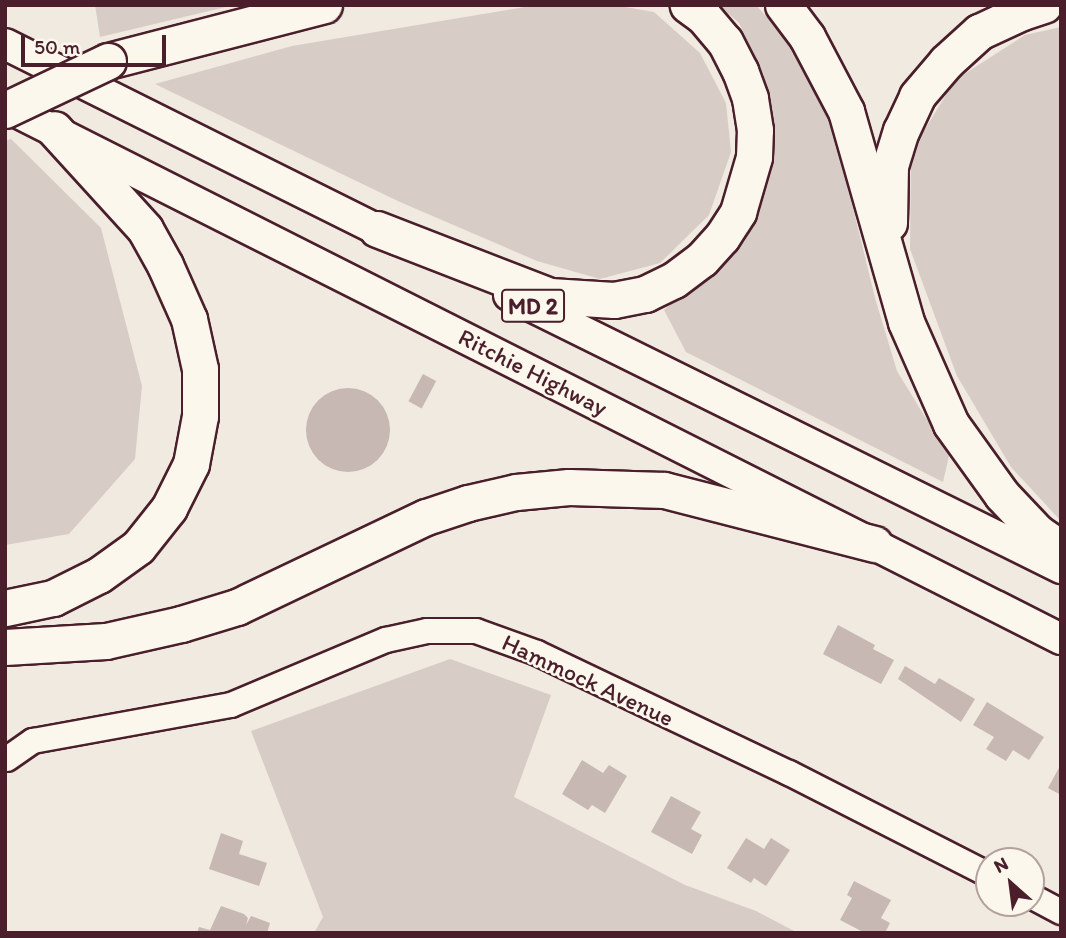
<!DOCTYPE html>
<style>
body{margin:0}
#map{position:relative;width:1066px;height:938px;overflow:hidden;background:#f0eae0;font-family:Itim,sans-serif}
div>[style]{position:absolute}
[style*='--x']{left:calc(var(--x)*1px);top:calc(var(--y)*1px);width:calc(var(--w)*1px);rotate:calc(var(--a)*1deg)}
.green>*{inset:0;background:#d8ccc6}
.building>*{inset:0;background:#c8b8b3;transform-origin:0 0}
.round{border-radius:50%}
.roads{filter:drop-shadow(2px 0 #4a1f2b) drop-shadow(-2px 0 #4a1f2b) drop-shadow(0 2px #4a1f2b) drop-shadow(0 -2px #4a1f2b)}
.minor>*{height:24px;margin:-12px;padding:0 12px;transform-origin:12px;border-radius:12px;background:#fbf7ec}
.major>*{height:30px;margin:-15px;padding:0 15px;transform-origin:15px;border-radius:15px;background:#fbf7ec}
.highway>*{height:35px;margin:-17.5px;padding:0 17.5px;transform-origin:17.5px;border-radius:17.5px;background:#fbf7ec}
.bridges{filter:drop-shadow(2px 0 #4a1f2b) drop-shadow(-2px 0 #4a1f2b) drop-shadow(0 2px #4a1f2b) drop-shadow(0 -2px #4a1f2b)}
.highway-bridge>*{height:35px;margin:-17.5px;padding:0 17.5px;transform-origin:17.5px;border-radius:17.5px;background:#fbf7ec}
span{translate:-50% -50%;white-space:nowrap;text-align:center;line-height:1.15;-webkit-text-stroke:5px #fbf7ec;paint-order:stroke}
.shield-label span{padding:2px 5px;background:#fbf7ec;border:2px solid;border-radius:5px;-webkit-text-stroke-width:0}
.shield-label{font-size:23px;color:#4a1f2b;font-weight:700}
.street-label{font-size:24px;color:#4a1f2b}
.frame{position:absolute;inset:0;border:7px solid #4a1f2b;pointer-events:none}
.north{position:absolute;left:975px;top:847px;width:70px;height:70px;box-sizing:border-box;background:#fbf7ec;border:2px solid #b4a19f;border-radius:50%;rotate:332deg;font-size:19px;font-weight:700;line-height:28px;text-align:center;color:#4a1f2b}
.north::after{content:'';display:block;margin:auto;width:24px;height:32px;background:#4a1f2b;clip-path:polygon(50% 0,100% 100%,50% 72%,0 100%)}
.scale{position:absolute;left:21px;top:35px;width:145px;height:32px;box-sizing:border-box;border:4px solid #4a1f2b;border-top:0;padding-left:9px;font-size:21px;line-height:24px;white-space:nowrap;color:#4a1f2b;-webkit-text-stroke:5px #fbf7ec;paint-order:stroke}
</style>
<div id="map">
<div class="green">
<i style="clip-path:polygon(95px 5px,234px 5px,100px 37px)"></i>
<i style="clip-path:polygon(537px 5px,614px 5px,654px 12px,700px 53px,726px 103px,731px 152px,709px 215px,660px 263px,600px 279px,537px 261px,400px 202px,155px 84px,292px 46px)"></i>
<i style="clip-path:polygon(719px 5px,756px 5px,790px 43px,832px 122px,875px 298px,897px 371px,949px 456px,943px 482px,686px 352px,664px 310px,745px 241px,773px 158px,764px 75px,739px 23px)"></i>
<i style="clip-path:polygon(1061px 27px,1060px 210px,1061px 521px,1011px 467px,957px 376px,910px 249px,911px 152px,955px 80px,1025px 35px)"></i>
<i style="clip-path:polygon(11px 139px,101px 228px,142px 386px,135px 459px,69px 534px,5px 545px,5px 141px)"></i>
<i style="clip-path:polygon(450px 659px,551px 695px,514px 797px,685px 885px,756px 911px,798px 933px,314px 933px,323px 917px,251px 731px)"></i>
</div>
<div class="building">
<i style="left:423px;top:374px;width:15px;height:31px;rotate:28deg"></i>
<i class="round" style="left:306px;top:388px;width:84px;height:84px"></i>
<i style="clip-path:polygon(838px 625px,875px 645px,873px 649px,894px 660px,881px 684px,823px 654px)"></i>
<i style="clip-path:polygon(905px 666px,935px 684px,939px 678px,975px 699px,961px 722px,898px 679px)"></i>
<i style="clip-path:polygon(987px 702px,1044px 737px,1029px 760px,1013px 750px,1006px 761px,986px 749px,994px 737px,973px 725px)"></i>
<i style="clip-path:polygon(582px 760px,603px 773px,609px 765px,627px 776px,605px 813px,592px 805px,588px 810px,562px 794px)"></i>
<i style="clip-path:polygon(1061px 764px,1061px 795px,1048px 788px)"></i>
<i style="clip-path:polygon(671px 796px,701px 812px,691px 829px,702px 835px,692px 854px,651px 832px)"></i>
<i style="clip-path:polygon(221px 833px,243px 841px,239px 854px,267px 863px,259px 886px,209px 869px)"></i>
<i style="clip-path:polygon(746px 838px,764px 849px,771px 838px,790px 850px,766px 886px,754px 878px,751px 883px,727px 868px)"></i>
<i style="clip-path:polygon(854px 881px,891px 900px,881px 918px,890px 923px,885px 933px,865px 933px,840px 920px,852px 898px,847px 895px)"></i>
<i style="clip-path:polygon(221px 906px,244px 914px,248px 918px,246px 925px,251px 916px,270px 923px,267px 933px,197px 933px,199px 927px,210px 930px)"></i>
</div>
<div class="roads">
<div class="minor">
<i style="--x:7;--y:759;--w:32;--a:-35"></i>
<i style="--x:33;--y:741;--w:201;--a:-10.3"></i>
<i style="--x:231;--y:705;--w:168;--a:-22.8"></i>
<i style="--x:386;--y:640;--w:42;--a:-12.4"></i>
<i style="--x:427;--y:631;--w:49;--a:0"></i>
<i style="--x:476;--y:631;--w:65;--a:19.8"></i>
<i style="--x:537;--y:653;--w:279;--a:25.5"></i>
<i style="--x:789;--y:773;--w:225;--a:27"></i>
<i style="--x:1031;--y:896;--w:34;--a:28"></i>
</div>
<div class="major">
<i style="--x:5;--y:44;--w:439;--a:26.5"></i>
<i style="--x:5;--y:106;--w:1183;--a:26.78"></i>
<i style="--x:509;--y:295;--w:616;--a:26.32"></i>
</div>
<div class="highway">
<i style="--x:783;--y:5;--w:40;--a:53"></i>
<i style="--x:807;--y:37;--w:84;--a:62.2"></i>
<i style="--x:846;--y:111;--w:219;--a:74.1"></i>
<i style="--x:906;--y:322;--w:111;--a:66.2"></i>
<i style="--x:951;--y:424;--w:87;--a:54.3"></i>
<i style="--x:1002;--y:495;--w:51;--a:46.6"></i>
<i style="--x:1037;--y:532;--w:29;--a:35"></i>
<i style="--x:108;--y:61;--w:223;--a:-14.5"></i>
<i style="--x:889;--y:223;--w:57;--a:-89"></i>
<i style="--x:890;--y:166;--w:37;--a:-73"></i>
<i style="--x:901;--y:131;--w:38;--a:-65"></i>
<i style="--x:917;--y:96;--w:45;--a:-49.5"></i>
<i style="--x:946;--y:62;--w:45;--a:-42.3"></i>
<i style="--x:979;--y:32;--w:47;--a:-24.9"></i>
<i style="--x:1022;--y:12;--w:23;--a:-18"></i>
<i style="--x:377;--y:229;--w:186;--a:21.2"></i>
<i style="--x:550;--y:296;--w:64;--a:3.6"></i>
<i style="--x:614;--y:300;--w:32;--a:-11"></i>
<i style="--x:645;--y:294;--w:32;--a:-26"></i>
<i style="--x:674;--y:280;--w:35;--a:-37"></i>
<i style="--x:702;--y:259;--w:30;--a:-48"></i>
<i style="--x:722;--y:237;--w:30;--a:-57"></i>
<i style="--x:738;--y:212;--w:57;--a:-73.8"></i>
<i style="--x:754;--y:157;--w:27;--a:-88"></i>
<i style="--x:755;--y:130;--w:32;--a:-99"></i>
<i style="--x:750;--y:98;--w:29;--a:-110"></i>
<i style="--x:740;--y:71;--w:33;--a:-117"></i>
<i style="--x:725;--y:42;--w:34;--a:-130"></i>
<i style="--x:703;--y:16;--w:19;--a:-144"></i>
<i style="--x:5;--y:608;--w:49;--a:-11.8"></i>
<i style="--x:53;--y:598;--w:51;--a:-26.6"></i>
<i style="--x:99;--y:575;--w:48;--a:-35.7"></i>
<i style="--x:138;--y:547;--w:50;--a:-51.5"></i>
<i style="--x:169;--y:508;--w:49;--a:-63.4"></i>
<i style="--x:191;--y:464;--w:49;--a:-79.4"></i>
<i style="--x:200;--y:416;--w:47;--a:-90"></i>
<i style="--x:200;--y:369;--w:51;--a:-102.4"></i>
<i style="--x:189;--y:319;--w:59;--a:-114"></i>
<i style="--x:165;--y:265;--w:41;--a:-119.1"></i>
<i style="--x:145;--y:229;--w:135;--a:-132.3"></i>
<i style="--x:5;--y:647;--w:101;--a:-3.4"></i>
<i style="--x:106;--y:641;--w:77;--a:-12.8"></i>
<i style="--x:181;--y:624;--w:59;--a:-16.9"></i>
<i style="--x:237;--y:607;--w:209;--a:-25.5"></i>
<i style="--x:426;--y:517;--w:44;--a:-18.4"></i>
<i style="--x:468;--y:503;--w:49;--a:-12.9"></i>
<i style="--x:516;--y:492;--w:53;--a:-5.4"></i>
<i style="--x:569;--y:487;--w:95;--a:1.8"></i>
<i style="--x:664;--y:490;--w:217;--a:14.4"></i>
</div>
</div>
<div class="bridges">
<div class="highway-bridge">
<i style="--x:5;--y:110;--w:114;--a:-25.4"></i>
</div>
</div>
<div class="shield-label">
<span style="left:533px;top:306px">MD 2</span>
</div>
<div class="street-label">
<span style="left:533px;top:372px;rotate:27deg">Ritchie Highway</span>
<span style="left:588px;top:680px;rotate:25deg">Hammock Avenue</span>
</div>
<div class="frame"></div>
<div class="north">N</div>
<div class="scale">50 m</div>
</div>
